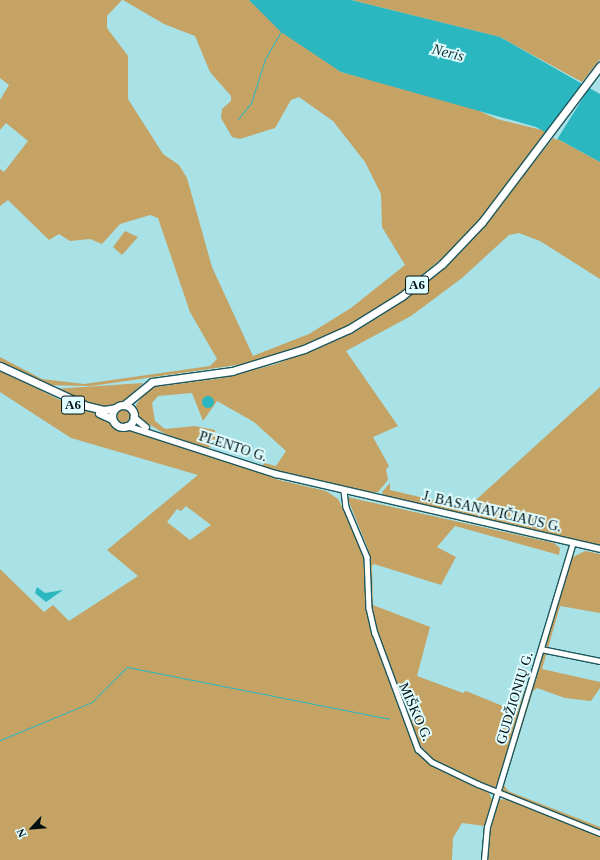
<!DOCTYPE html>
<meta charset="utf-8">
<style>
body{margin:0}
#map{position:relative;width:600px;height:860px;overflow:hidden;background:#a8e1e6;font-family:Georgia,serif}
div>[style]{position:absolute}
[style*='--x']{left:calc(var(--x)*1px);top:calc(var(--y)*1px);width:calc(var(--w)*1px);rotate:calc(var(--a)*1deg)}
.green>*{inset:0;background:#c5a364}
.round{border-radius:50%}
.water>*{inset:0;background:#2ab7c0}
.pier>*{inset:0;background:#a8e1e6;transform-origin:0 0}
.stream>*{height:1px;margin:-0.5px;padding:0 0.5px;transform-origin:0.5px;border-radius:0.5px;background:#2ab7c0}
.roads{filter:drop-shadow(1px 0 #1e575c) drop-shadow(-1px 0 #1e575c) drop-shadow(0 1px #1e575c) drop-shadow(0 -1px #1e575c)}
.minor>*{height:4.5px;margin:-2.25px;padding:0 2.25px;transform-origin:2.25px;border-radius:2.25px;background:#fff}
.major>*{height:5.5px;margin:-2.75px;padding:0 2.75px;transform-origin:2.75px;border-radius:2.75px;background:#fff}
.highway>*{height:7px;margin:-3.5px;padding:0 3.5px;transform-origin:3.5px;border-radius:3.5px;background:#fff}
.highway>.ring{margin:-3.5px;padding:0;box-sizing:content-box;background:none;border:7px solid #fff;border-radius:50%}
span{translate:-50% -50%;white-space:nowrap;text-align:center;line-height:1.15;-webkit-text-stroke:4px #e0fdff;paint-order:stroke}
.shield-label span{padding:1px 3px;background:#e0fdff;border:1px solid;border-radius:3px;-webkit-text-stroke-width:0}
.shield-label{font-size:13px;color:#001012;font-weight:700}
.street-label{font-size:14px;color:#001012}
.water-label{font-size:15px;color:#122e30;font-style:italic}
.north{position:absolute;left:12px;top:808px;width:40px;height:40px;-webkit-text-stroke:3px #e0fdff;paint-order:stroke;rotate:244deg;font-size:11px;font-weight:700;line-height:16px;text-align:center;color:#001012}
.north::after{content:'';display:block;margin:auto;width:14px;height:18px;background:#001012;clip-path:polygon(50% 0,100% 100%,50% 72%,0 100%)}
</style>
<div id="map">
<div class="green">
<i style="clip-path:polygon(0 0,122px 0,107px 16px,107px 28px,128px 56px,128px 99px,163px 154px,179px 165px,187px 178px,212px 267px,253px 356px,309px 334px,351px 308px,405px 265px,382px 227px,381px 194px,365px 162px,333px 121px,299px 97px,291px 100px,275px 128px,240px 139px,232px 137px,221px 118px,222px 109px,231px 101px,231px 96px,210px 72px,195px 36px,164px 24px,123px 0,249px 0,341px 72px,469px 106px,497px 119px,546px 131px,490px 208px,454px 248px,398px 295px,345px 327px,297px 348px,244px 364px,91px 386px,44px 385px,0 362px,0 357px,42px 379px,84px 384px,210px 366px,217px 359px,190px 312px,158px 218px,150px 215px,120px 224px,102px 244px,90px 239px,70px 241px,59px 234px,49px 240px,8px 200px,0 206px,0 169px,4px 172px,28px 141px,6px 123px,0 130px,0 100px,9px 85px,0 78px)"></i>
<i style="clip-path:polygon(351px 0,600px 0,600px 59px,582px 82px,500px 37px)"></i>
<i style="clip-path:polygon(554px 137px,600px 162px,600px 279px,540px 241px,519px 233px,509px 235px,462px 278px,411px 316px,346px 351px,398px 426px,373px 437px,389px 466px,386px 469px,388px 480px,378px 492px,370px 493px,262px 467px,264px 463px,276px 466px,286px 451px,254px 422px,217px 401px,203px 421px,192px 393px,158px 396px,152px 403px,155px 421px,165px 429px,195px 426px,215px 430px,216px 443px,208px 448px,167px 435px,137px 417px,136px 405px,148px 388px,222px 378px,276px 364px,328px 344px,379px 317px,437px 274px,464px 249px)"></i>
<i style="clip-path:polygon(125px 231px,138px 237px,122px 255px,113px 247px)"></i>
<i style="clip-path:polygon(evenodd,0 370px,72px 406px,106px 416px,119px 428px,130px 427px,279px 480px,326px 491px,338px 499px,362px 546px,369px 624px,415px 747px,429px 762px,489px 793px,492px 800px,511px 799px,600px 834px,600px 860px,486px 860px,492px 821px,487px 817px,485px 826px,462px 823px,453px 838px,452px 860px,0 860px,0 569px,44px 612px,53px 605px,69px 621px,138px 576px,107px 550px,198px 475px,71px 438px,0 392px,0 370px,186px 506px,211px 525px,190px 540px,167px 522px,177px 509px,181px 511px,186px 506px)"></i>
<i style="clip-path:polygon(143px 383px,125px 402px,102px 408px,53px 389px)"></i>
<i style="clip-path:polygon(600px 387px,600px 546px,384px 496px,382px 492px,390px 483px,390px 490px,467px 508px)"></i>
<i class="round" style="left:114px;top:407px;width:16px;height:16px"></i>
<i style="clip-path:polygon(347px 497px,554px 543px,560px 548px,559px 555px,455px 526px,437px 547px,456px 557px,441px 585px,374px 564px,372px 566px,373px 605px,430px 627px,417px 676px,463px 693px,466px 691px,517px 712px,546px 629px,495px 790px,437px 763px,417px 742px,378px 637px,371px 604px,368px 549px)"></i>
<i style="clip-path:polygon(585px 551px,600px 554px,600px 613px,560px 606px,542px 669px,600px 682px,600px 688px,591px 701px,565px 698px,537px 688px,533px 691px,504px 785px,508px 791px,600px 827px,600px 832px,501px 790px,571px 558px)"></i>
</div>
<div class="water">
<i style="clip-path:polygon(249px 0,351px 0,500px 37px,600px 94px,600px 162px,536px 127px,341px 72px,281px 32px)"></i>
<i class="round" style="left:202px;top:396px;width:12px;height:12px"></i>
<i style="clip-path:polygon(37px 587px,45px 593px,63px 590px,46px 602px,35px 593px)"></i>
</div>
<div class="pier">
<i style="left:583px;top:81px;width:9px;height:64px;rotate:32deg"></i>
</div>
<div class="stream">
<i style="--x:238;--y:119;--w:21;--a:-51"></i>
<i style="--x:251;--y:103;--w:46;--a:-72.3"></i>
<i style="--x:265;--y:59;--w:32;--a:-60"></i>
<i style="--x:0;--y:740;--w:100;--a:-22.4"></i>
<i style="--x:92;--y:702;--w:49;--a:-45"></i>
<i style="--x:127;--y:667;--w:267;--a:11.2"></i>
</div>
<div class="roads">
<div class="minor">
<i style="--x:344;--y:491;--w:16;--a:83"></i>
<i style="--x:346;--y:507;--w:54;--a:67.2"></i>
<i style="--x:367;--y:557;--w:51;--a:87.8"></i>
<i style="--x:369;--y:608;--w:26;--a:77"></i>
<i style="--x:375;--y:633;--w:124;--a:69.7"></i>
<i style="--x:418;--y:749;--w:19;--a:43"></i>
<i style="--x:432;--y:762;--w:51;--a:25.6"></i>
<i style="--x:478;--y:784;--w:131;--a:21.9"></i>
<i style="--x:541;--y:649;--w:60;--a:11.5"></i>
<i style="--x:484;--y:860;--w:33;--a:-85"></i>
<i style="--x:487;--y:827;--w:297;--a:-73.2"></i>
</div>
<div class="major">
<i style="--x:134;--y:417;--w:16;--a:40"></i>
<i style="--x:127;--y:426;--w:157;--a:17.9"></i>
<i style="--x:276;--y:474;--w:333;--a:13"></i>
</div>
<div class="highway">
<i style="--x:0;--y:366;--w:96;--a:24.7"></i>
<i style="--x:87;--y:406;--w:17;--a:13"></i>
<i style="--x:104;--y:410;--w:11;--a:-10"></i>
<i style="--x:124;--y:405;--w:36;--a:-39"></i>
<i style="--x:152;--y:382;--w:81;--a:-7.8"></i>
<i style="--x:232;--y:371;--w:75;--a:-17"></i>
<i style="--x:304;--y:349;--w:49;--a:-24"></i>
<i style="--x:349;--y:329;--w:62;--a:-31.9"></i>
<i style="--x:402;--y:296;--w:51;--a:-38.7"></i>
<i style="--x:442;--y:264;--w:58;--a:-46.4"></i>
<i style="--x:482;--y:222;--w:196;--a:-52.9"></i>
<i class="ring" style="left:112px;top:405px;width:15px;height:15px"></i>
<i style="--x:99;--y:413;--w:14;--a:25"></i>
</div>
</div>
<div class="shield-label">
<span style="left:417px;top:285px">A6</span>
<span style="left:73px;top:405px">A6</span>
</div>
<div class="street-label">
<span style="left:233px;top:447px;rotate:18deg">PLENTO G.</span>
<span style="left:492px;top:512px;rotate:13deg">J. BASANAVIČIAUS G.</span>
<span style="left:515px;top:698px;rotate:-73deg">GUDŽIONIŲ G.</span>
<span style="left:415px;top:712px;rotate:66deg">MIŠKO G.</span>
</div>
<div class="water-label">
<span style="left:448px;top:53px;rotate:14deg">Neris</span>
</div>
<div class="north">N</div>
</div>
